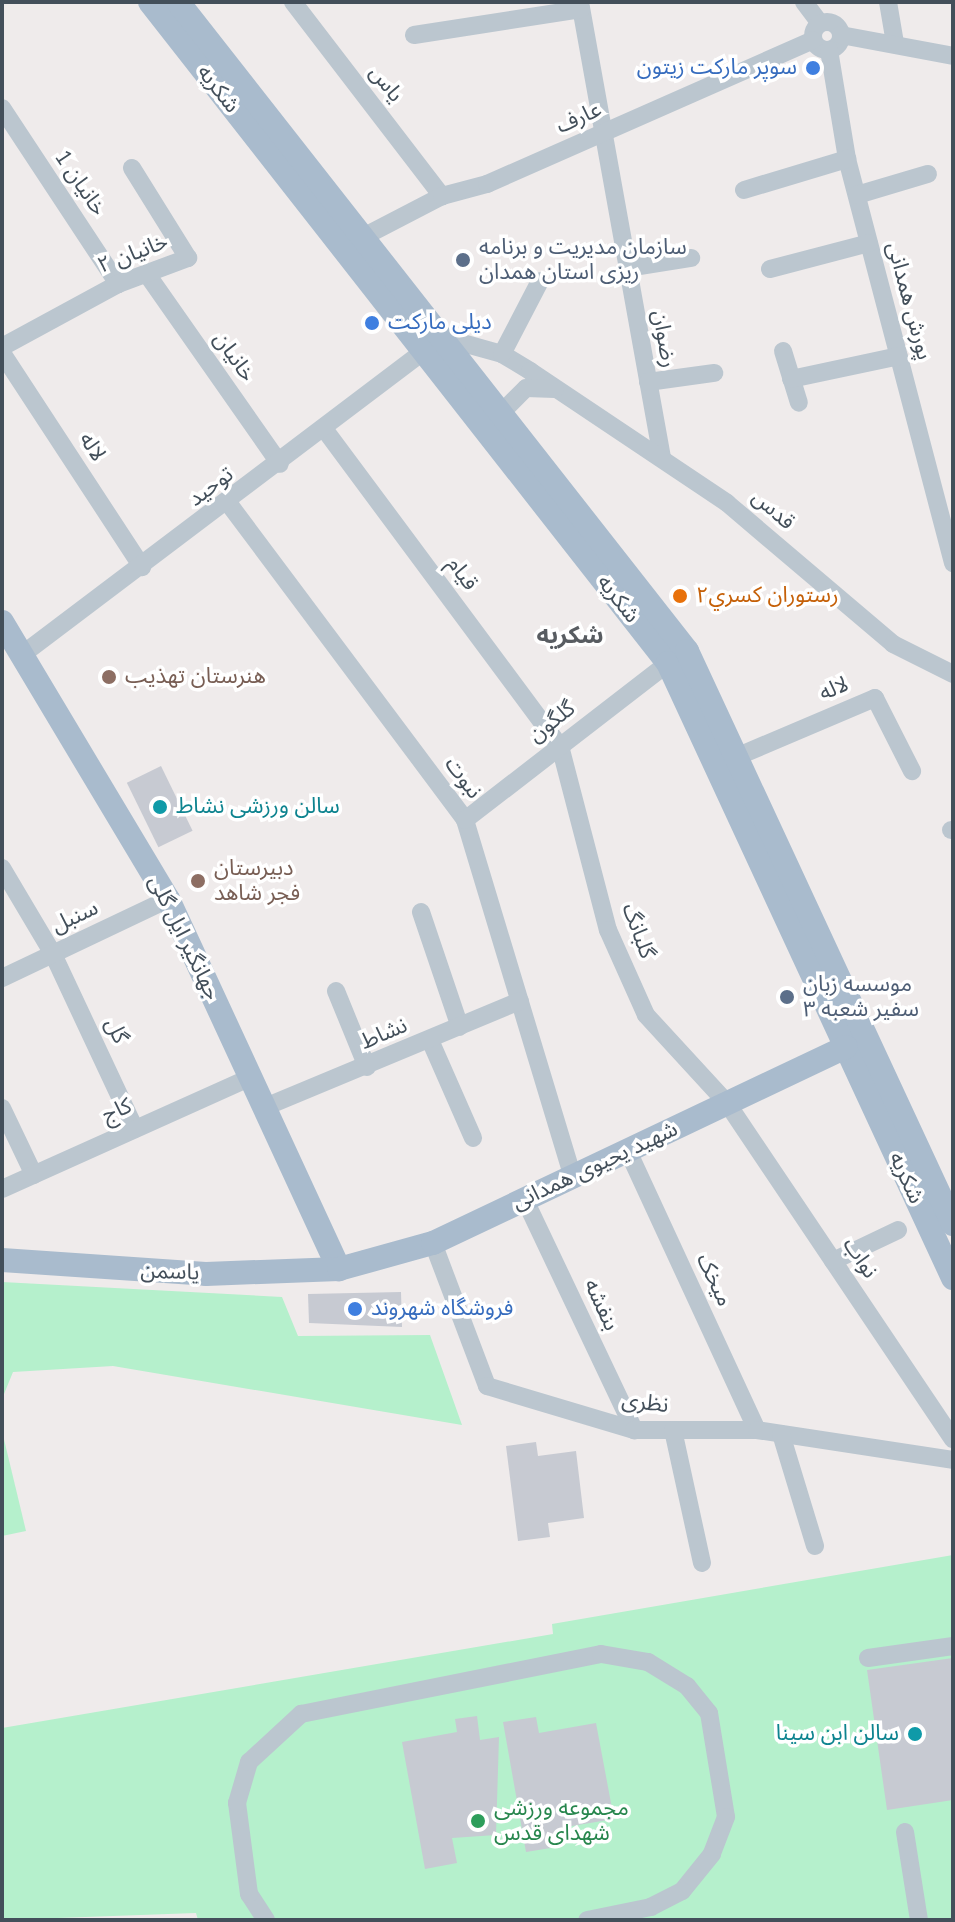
<!DOCTYPE html>
<meta charset="utf-8">
<style>
body{margin:0}
#map{position:relative;width:955px;height:1922px;overflow:hidden;background:#efebeb;font-family:"Nunito Sans","Noto Sans Arabic",sans-serif}
div>[style]{position:absolute}
[style*='--x']{left:calc(var(--x)*1px);top:calc(var(--y)*1px);width:calc(var(--w)*1px);rotate:calc(var(--a)*1deg)}
.green>*{inset:0;background:#b5f0cc}
.building>*{inset:0;background:#c7cad2;transform-origin:0 0}
.minor>*{height:18px;margin:-9px;padding:0 9px;transform-origin:9px;border-radius:9px;background:#bbc6cf}
.minor>.ring{margin:-9px;padding:0;box-sizing:content-box;background:none;border:18px solid #bbc6cf;border-radius:50%}
.major>*{height:24px;margin:-12px;padding:0 12px;transform-origin:12px;border-radius:12px;background:#a9bbcd}
.dots>*{width:22px;height:22px;translate:-50% -50%;box-sizing:border-box;border:4px solid #fff;border-radius:50%}
span{translate:-50% -50%;white-space:nowrap;text-align:center;line-height:1.15;-webkit-text-stroke:7px #fff;paint-order:stroke}
.shop-label{font-size:22px;color:#366cbe}
.right{translate:-100% -50%;text-align:right}
.left{translate:0 -50%;text-align:left}
.street-label{font-size:22px;color:#434f5a}
.service-label{font-size:22px;color:#4e5e75}
.food-label{font-size:22px;color:#c56008}
.education-label{font-size:22px;color:#785e54}
.culture-label{font-size:22px;color:#0d838f}
.leisure-label{font-size:22px;color:#27864d}
.neighbourhood-label{font-size:24px;color:#585c61;font-weight:700}
.frame{position:absolute;inset:0;border:4px solid #434f5a;pointer-events:none}
</style>
<div id="map">
<div class="green">
<i style="clip-path:polygon(2px 1282px,282px 1297px,298px 1336px,430px 1335px,462px 1425px,113px 1366px,13px 1372px,2px 1399px)"></i>
<i style="clip-path:polygon(2px 1431px,26px 1531px,2px 1536px)"></i>
<i style="clip-path:polygon(953px 1555px,953px 1920px,198px 1920px,196px 1913px,2px 1920px,2px 1728px,553px 1634px,552px 1624px)"></i>
</div>
<div class="building">
<i style="left:161px;top:766px;width:72px;height:38px;rotate:64deg"></i>
<i style="clip-path:polygon(401px 1292px,402px 1327px,309px 1323px,308px 1294px)"></i>
<i style="clip-path:polygon(536px 1442px,538px 1456px,576px 1451px,584px 1518px,548px 1523px,550px 1537px,518px 1541px,506px 1446px)"></i>
<i style="clip-path:polygon(953px 1658px,953px 1800px,887px 1810px,867px 1670px)"></i>
<i style="clip-path:polygon(477px 1716px,480px 1740px,499px 1737px,496px 1835px,452px 1838px,457px 1863px,425px 1869px,402px 1742px,457px 1732px,455px 1719px)"></i>
<i style="clip-path:polygon(536px 1717px,539px 1733px,596px 1723px,614px 1819px,560px 1828px,563px 1846px,526px 1852px,503px 1722px)"></i>
</div>
<div class="minor">
<i style="--x:293;--y:2;--w:245;--a:52.5"></i>
<i style="--x:580;--y:2;--w:464;--a:79.8"></i>
<i style="--x:804;--y:2;--w:26;--a:53"></i>
<i style="--x:888;--y:2;--w:42;--a:80.3"></i>
<i class="ring" style="left:813px;top:22px;width:10px;height:10px"></i>
<i style="--x:414;--y:35;--w:169;--a:-8.8"></i>
<i style="--x:841;--y:35;--w:114;--a:10.6"></i>
<i style="--x:829;--y:50;--w:110;--a:80.6"></i>
<i style="--x:847;--y:159;--w:418;--a:75.3"></i>
<i style="--x:2;--y:108;--w:211;--a:56.6"></i>
<i style="--x:744;--y:190;--w:108;--a:-16.8"></i>
<i style="--x:857;--y:195;--w:74;--a:-16.5"></i>
<i style="--x:363;--y:237;--w:89;--a:-27.4"></i>
<i style="--x:442;--y:196;--w:47;--a:-14.9"></i>
<i style="--x:487;--y:184;--w:356;--a:-23.8"></i>
<i style="--x:627;--y:268;--w:65;--a:-8.9"></i>
<i style="--x:770;--y:269;--w:102;--a:-14.7"></i>
<i style="--x:149;--y:277;--w:228;--a:55"></i>
<i style="--x:441;--y:337;--w:63;--a:15.6"></i>
<i style="--x:502;--y:354;--w:33;--a:31"></i>
<i style="--x:530;--y:371;--w:237;--a:33.8"></i>
<i style="--x:727;--y:503;--w:218;--a:40.3"></i>
<i style="--x:893;--y:644;--w:67;--a:26.6"></i>
<i style="--x:2;--y:347;--w:132;--a:-28.5"></i>
<i style="--x:118;--y:284;--w:75;--a:-20.4"></i>
<i style="--x:188;--y:258;--w:106;--a:-121.9"></i>
<i style="--x:783;--y:351;--w:54;--a:72.9"></i>
<i style="--x:2;--y:353;--w:256;--a:56.8"></i>
<i style="--x:502;--y:354;--w:82;--a:-62.5"></i>
<i style="--x:791;--y:379;--w:110;--a:-12"></i>
<i style="--x:648;--y:382;--w:67;--a:-7.8"></i>
<i style="--x:501;--y:413;--w:35;--a:-45"></i>
<i style="--x:526;--y:388;--w:29;--a:2"></i>
<i style="--x:325;--y:430;--w:394;--a:53.4"></i>
<i style="--x:560;--y:746;--w:190;--a:75.4"></i>
<i style="--x:608;--y:930;--w:93;--a:65.9"></i>
<i style="--x:646;--y:1015;--w:120;--a:47.4"></i>
<i style="--x:727;--y:1103;--w:405;--a:56.1"></i>
<i style="--x:229;--y:504;--w:394;--a:53.2"></i>
<i style="--x:465;--y:820;--w:373;--a:73.2"></i>
<i style="--x:23;--y:654;--w:503;--a:-37.08"></i>
<i style="--x:736;--y:757;--w:151;--a:-23"></i>
<i style="--x:875;--y:698;--w:82;--a:63.1"></i>
<i style="--x:465;--y:820;--w:257;--a:-37.7"></i>
<i style="--x:951;--y:830;--w:2;--a:0"></i>
<i style="--x:2;--y:868;--w:100;--a:59.3"></i>
<i style="--x:53;--y:954;--w:193;--a:64.9"></i>
<i style="--x:421;--y:912;--w:121;--a:71.3"></i>
<i style="--x:2;--y:978;--w:184;--a:-25.4"></i>
<i style="--x:336;--y:991;--w:82;--a:67.8"></i>
<i style="--x:430;--y:1040;--w:107;--a:66.3"></i>
<i style="--x:265;--y:1107;--w:276;--a:-22.6"></i>
<i style="--x:2;--y:1108;--w:74;--a:64.5"></i>
<i style="--x:628;--y:1151;--w:307;--a:65.2"></i>
<i style="--x:2;--y:1189;--w:273;--a:-24.2"></i>
<i style="--x:525;--y:1200;--w:255;--a:64.6"></i>
<i style="--x:433;--y:1243;--w:153;--a:69.3"></i>
<i style="--x:487;--y:1386;--w:153;--a:16.7"></i>
<i style="--x:634;--y:1430;--w:123;--a:0"></i>
<i style="--x:757;--y:1430;--w:198;--a:8.7"></i>
<i style="--x:833;--y:1261;--w:72;--a:-25.5"></i>
<i style="--x:673;--y:1430;--w:136;--a:77.7"></i>
<i style="--x:781;--y:1434;--w:117;--a:73.1"></i>
<i style="--x:868;--y:1658;--w:86;--a:-8"></i>
<i style="--x:905;--y:1832;--w:89;--a:81"></i>
<i style="--x:266;--y:1920;--w:31;--a:-123"></i>
<i style="--x:249;--y:1894;--w:92;--a:-97.5"></i>
<i style="--x:237;--y:1803;--w:43;--a:-73.7"></i>
<i style="--x:249;--y:1762;--w:71;--a:-42.7"></i>
<i style="--x:301;--y:1714;--w:306;--a:-11.3"></i>
<i style="--x:601;--y:1654;--w:48;--a:9.7"></i>
<i style="--x:648;--y:1662;--w:46;--a:31.6"></i>
<i style="--x:687;--y:1686;--w:35;--a:51"></i>
<i style="--x:709;--y:1713;--w:105;--a:80.7"></i>
<i style="--x:726;--y:1817;--w:40;--a:111"></i>
<i style="--x:712;--y:1854;--w:48;--a:129"></i>
<i style="--x:682;--y:1891;--w:35;--a:153"></i>
<i style="--x:651;--y:1907;--w:65;--a:168.5"></i>
</div>
<div class="major">
<i style="--x:150;--y:2;--w:840;--a:51.92"></i>
<i style="--x:668;--y:663;--w:678;--a:65.14"></i>
<i style="--x:178;--y:2;--w:825;--a:51.89"></i>
<i style="--x:687;--y:651;--w:632;--a:65.1"></i>
<i style="--x:2;--y:622;--w:323;--a:59.1"></i>
<i style="--x:168;--y:899;--w:408;--a:65.2"></i>
<i style="--x:2;--y:1260;--w:204;--a:3.9"></i>
<i style="--x:206;--y:1274;--w:133;--a:-2.2"></i>
<i style="--x:339;--y:1269;--w:98;--a:-15.5"></i>
<i style="--x:433;--y:1243;--w:457;--a:-25.4"></i>
</div>
<div class="dots">
<i style="left:813px;top:68px;background:#3f7fe0"></i>
<i style="left:463px;top:260px;background:#5c6f8a"></i>
<i style="left:372px;top:323px;background:#3f7fe0"></i>
<i style="left:680px;top:596px;background:#e8710a"></i>
<i style="left:109px;top:677px;background:#8d6e63"></i>
<i style="left:160px;top:807px;background:#0f9aa8"></i>
<i style="left:198px;top:881px;background:#8d6e63"></i>
<i style="left:787px;top:997px;background:#5c6f8a"></i>
<i style="left:355px;top:1309px;background:#3f7fe0"></i>
<i style="left:915px;top:1734px;background:#0f9aa8"></i>
<i style="left:478px;top:1821px;background:#2e9e5b"></i>
</div>
<div class="shop-label">
<span class="right" style="left:797px;top:68px">سوپر مارکت زیتون</span>
<span class="left" style="left:388px;top:323px">دیلی مارکت</span>
<span class="left" style="left:371px;top:1309px">فروشگاه شهروند</span>
</div>
<div class="street-label">
<span style="left:386px;top:84px;rotate:52deg">یاس</span>
<span style="left:218px;top:89px;rotate:52deg">شکریه</span>
<span style="left:579px;top:118px;rotate:-24deg">عارف</span>
<span style="left:80px;top:183px;rotate:56deg">خانیان 1</span>
<span style="left:133px;top:254px;rotate:-21deg">خانیان ۲</span>
<span style="left:909px;top:301px;rotate:75deg">پورش همدانی</span>
<span style="left:664px;top:339px;rotate:80deg">رضوان</span>
<span style="left:234px;top:357px;rotate:55deg">خانیان</span>
<span style="left:92px;top:447px;rotate:57deg">لاله</span>
<span style="left:211px;top:487px;rotate:-37deg">توحید</span>
<span style="left:773px;top:510px;rotate:41deg">قدس</span>
<span style="left:462px;top:574px;rotate:53deg">قیام</span>
<span style="left:618px;top:599px;rotate:52deg">شکریه</span>
<span style="left:834px;top:689px;rotate:-23deg">لاله</span>
<span style="left:552px;top:722px;rotate:-38deg">گلگون</span>
<span style="left:463px;top:778px;rotate:53deg">نبوت</span>
<span style="left:75px;top:917px;rotate:-25deg">سنبل</span>
<span style="left:638px;top:931px;rotate:70deg">گلبانگ</span>
<span style="left:184px;top:938px;rotate:64deg">جهانگیر ایل گلی</span>
<span style="left:116px;top:1031px;rotate:65deg">گل</span>
<span style="left:384px;top:1034px;rotate:-23deg">نشاط</span>
<span style="left:117px;top:1111px;rotate:-24deg">کاج</span>
<span style="left:595px;top:1166px;rotate:-25deg">شهید یحیوی همدانی</span>
<span style="left:906px;top:1178px;rotate:65deg">شکریه</span>
<span style="left:860px;top:1258px;rotate:56deg">نواب</span>
<span style="left:170px;top:1272px;rotate:2deg">یاسمن</span>
<span style="left:714px;top:1280px;rotate:65deg">میخک</span>
<span style="left:601px;top:1305px;rotate:65deg">بنفشه</span>
<span style="left:645px;top:1403px;rotate:7deg">نظری</span>
</div>
<div class="service-label">
<span class="left" style="left:479px;top:260px">سازمان مدیریت و برنامه<br>ریزی استان همدان</span>
<span class="left" style="left:803px;top:997px">موسسه زبان<br>سفیر شعبه ۳</span>
</div>
<div class="food-label">
<span class="left" style="left:696px;top:596px">رستوران کسري٢</span>
</div>
<div class="education-label">
<span class="left" style="left:125px;top:677px">هنرستان تهذیب</span>
<span class="left" style="left:214px;top:881px">دبیرستان<br>فجر شاهد</span>
</div>
<div class="culture-label">
<span class="left" style="left:176px;top:807px">سالن ورزشی نشاط</span>
<span class="right" style="left:899px;top:1734px">سالن ابن سینا</span>
</div>
<div class="leisure-label">
<span class="left" style="left:494px;top:1821px">مجموعه ورزشی<br>شهدای قدس</span>
</div>
<div class="neighbourhood-label">
<span style="left:570px;top:636px">شکریه</span>
</div>
<div class="frame"></div>
</div>
